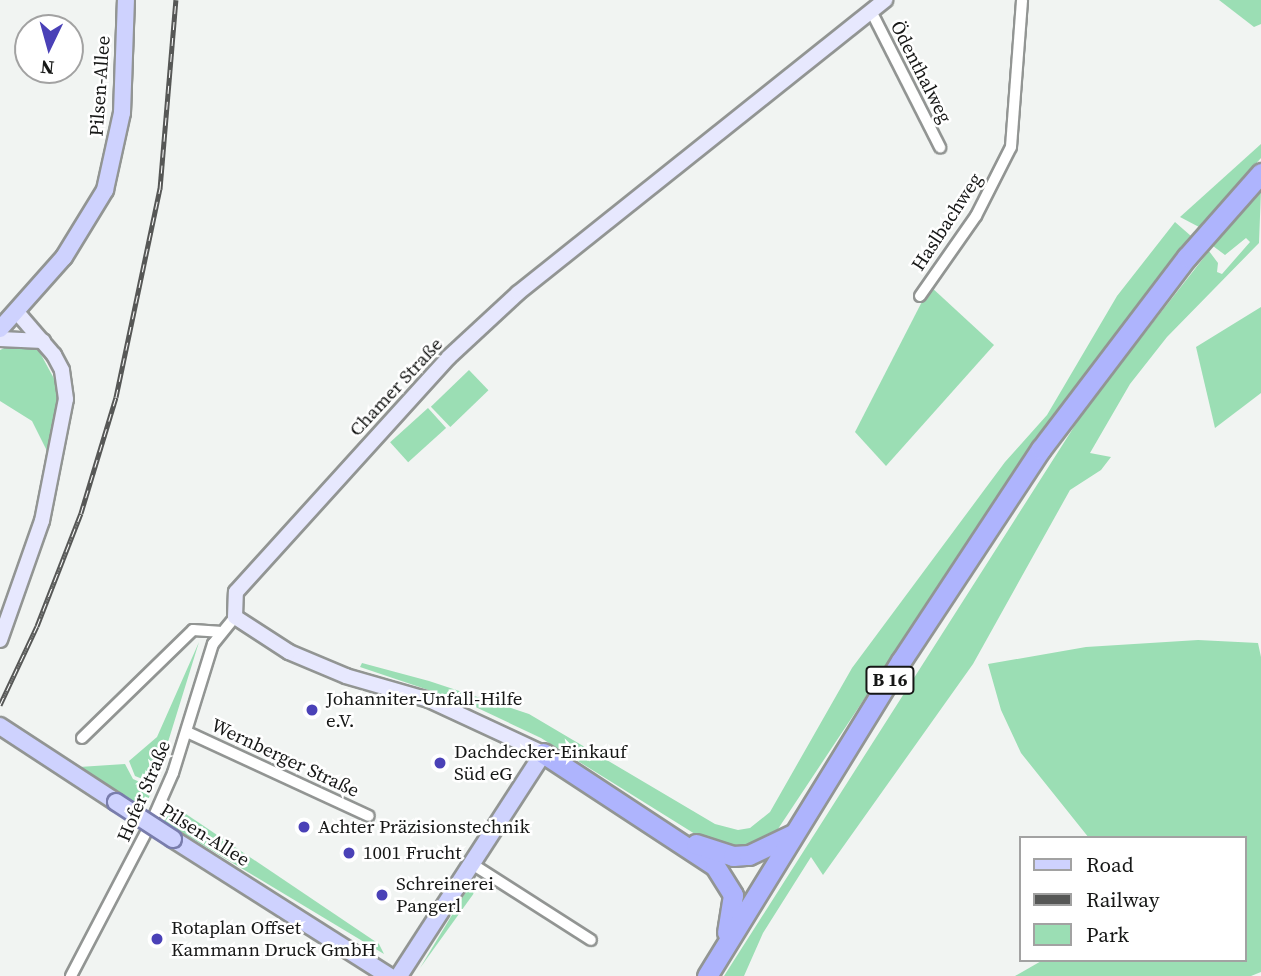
<!DOCTYPE html>
<meta charset="utf-8">
<style>
body{margin:0}
#map{position:relative;width:1261px;height:976px;overflow:hidden;background:#f1f4f2;font-family:"Source Serif 4",serif}
div>[style]{position:absolute}
[style*='--x']{left:calc(var(--x)*1px);top:calc(var(--y)*1px);width:calc(var(--w)*1px);rotate:calc(var(--a)*1deg)}
.green>*{inset:0;background:#9bdeb4;transform-origin:0 0}
.roads{filter:drop-shadow(2px 0 #929593) drop-shadow(-2px 0 #929593) drop-shadow(0 2px #929593) drop-shadow(0 -2px #929593)}
.street>*{height:10px;margin:-5px;padding:0 5px;transform-origin:5px;border-radius:5px;background:#fff}
.secondary>*{height:14px;margin:-7px;padding:0 7px;transform-origin:7px;border-radius:7px;background:#e7e8fe}
.primary>*{height:16px;margin:-8px;padding:0 8px;transform-origin:8px;border-radius:8px;background:#ced2fe}
.highway>*{height:19px;margin:-9.5px;padding:0 9.5px;transform-origin:9.5px;border-radius:9.5px;background:#aeb4fd}
.rail>*{height:5px;margin-top:-2.5px;transform-origin:0;background:repeating-linear-gradient(90deg,#fff 0 8px,#565756 0 16px);box-sizing:border-box;border-block:2px solid #565756}
.bridges{filter:drop-shadow(2px 0 #797dac) drop-shadow(-2px 0 #797dac) drop-shadow(0 2px #797dac) drop-shadow(0 -2px #797dac)}
.primary-bridge>*{height:16px;margin:-8px;padding:0 8px;transform-origin:8px;border-radius:8px;background:#ced2fe}
.dots>*{width:19px;height:19px;translate:-50% -50%;box-sizing:border-box;border:4px solid #fff;border-radius:50%}
span{translate:-50% -50%;white-space:nowrap;text-align:center;line-height:1.15;-webkit-text-stroke:5px #fff;paint-order:stroke}
.shield-label span{padding:2px 5px;background:#fff;border:2px solid;border-radius:5px;-webkit-text-stroke-width:0}
.shield-label{font-size:18px;color:#161716;font-weight:700}
.street-label{font-size:19px;color:#161716}
.poi-label{font-size:19px;color:#161716}
.left{translate:0 -50%;text-align:left}
.legend{position:absolute;left:1019px;top:836px;width:228px;height:126px;box-sizing:border-box;background:#fff;border:2px solid #a2a2a2;margin:0;padding:9px 12px;list-style:none;font-size:21px;color:#161716}
.legend li{display:flex;align-items:center;gap:14px;height:35px}
.legend b{width:35px;border:2px solid #a2a2a2}
.north{position:absolute;left:14px;top:14px;width:70px;height:70px;box-sizing:border-box;background:#fff;border:2px solid #a2a2a2;border-radius:50%;rotate:185deg;font-size:19px;font-weight:700;line-height:28px;text-align:center;color:#161716}
.north::after{content:'';display:block;margin:auto;width:24px;height:32px;background:#4a41b7;clip-path:polygon(50% 0,100% 100%,50% 72%,0 100%)}
</style>
<div id="map">
<div class="green">
<i style="clip-path:polygon(1219px 0,1261px 0,1261px 24px,1254px 27px)"></i>
<i style="clip-path:polygon(1261px 144px,1261px 158px,1199px 227px,1180px 217px)"></i>
<i style="clip-path:polygon(1261px 190px,1259px 243px,1167px 337px,1130px 384px,1090px 453px,1111px 457px,1101px 470px,1070px 490px,973px 664px,823px 875px,811px 857px,763px 933px,744px 976px,724px 976px,1086px 408px,1209px 251px,1218px 263px,1217px 272px,1222px 274px,1250px 242px,1246px 238px,1225px 255px,1213px 246px)"></i>
<i style="clip-path:polygon(1175px 222px,1191px 236px,1034px 443px,774px 835px,743px 849px,703px 839px,541px 738px,467px 703px,360px 667px,362px 663px,429px 681px,529px 714px,715px 824px,738px 830px,750px 828px,770px 812px,852px 668px,1005px 462px,1047px 415px,1117px 296px)"></i>
<i style="clip-path:polygon(930px 286px,994px 345px,886px 466px,855px 432px)"></i>
<i style="clip-path:polygon(1261px 307px,1261px 393px,1215px 428px,1196px 347px)"></i>
<i style="clip-path:polygon(13px 344px,38px 349px,58px 386px,59px 401px,48px 453px,32px 421px,0 401px,0 350px)"></i>
<i style="left:469px;top:370px;width:28px;height:53px;rotate:46deg"></i>
<i style="left:428px;top:408px;width:27px;height:51px;rotate:48deg"></i>
<i style="clip-path:polygon(1198px 640px,1258px 643px,1261px 657px,1261px 972px,1251px 976px,1015px 976px,1043px 960px,1245px 960px,1245px 838px,1089px 838px,1021px 753px,1001px 710px,988px 664px,1086px 647px)"></i>
<i style="clip-path:polygon(199px 642px,155px 784px,135px 776px,129px 761px,157px 737px)"></i>
<i style="clip-path:polygon(125px 764px,133px 779px,153px 788px,144px 809px,79px 767px)"></i>
<i style="clip-path:polygon(171px 808px,183px 812px,379px 944px,384px 954px,163px 821px)"></i>
<i style="clip-path:polygon(477px 882px,482px 882px,420px 968px,467px 890px)"></i>
</div>
<div class="roads">
<div class="street">
<i style="--x:871;--y:11;--w:153;--a:63.1"></i>
<i style="--x:920;--y:296;--w:98;--a:-55"></i>
<i style="--x:976;--y:216;--w:77;--a:-63.1"></i>
<i style="--x:1011;--y:147;--w:147;--a:-85.7"></i>
<i style="--x:187;--y:732;--w:200;--a:24.8"></i>
<i style="--x:82;--y:738;--w:155;--a:-44.2"></i>
<i style="--x:193;--y:630;--w:26;--a:4"></i>
<i style="--x:472;--y:864;--w:141;--a:32.6"></i>
<i style="--x:71;--y:976;--w:173;--a:-62.4"></i>
<i style="--x:151;--y:823;--w:55;--a:-66.3"></i>
<i style="--x:173;--y:773;--w:135;--a:-72.8"></i>
<i style="--x:213;--y:644;--w:35;--a:-51"></i>
</div>
<div class="secondary">
<i style="--x:0;--y:339;--w:43;--a:2.7"></i>
<i style="--x:0;--y:640;--w:126;--a:-70.6"></i>
<i style="--x:42;--y:521;--w:124;--a:-78.9"></i>
<i style="--x:66;--y:399;--w:29;--a:-98"></i>
<i style="--x:62;--y:370;--w:17;--a:-118"></i>
<i style="--x:54;--y:355;--w:58;--a:-130.8"></i>
<i style="--x:543;--y:753;--w:126;--a:-155.1"></i>
<i style="--x:429;--y:700;--w:86;--a:-163.9"></i>
<i style="--x:346;--y:676;--w:62;--a:-157.2"></i>
<i style="--x:289;--y:652;--w:64;--a:-147.1"></i>
<i style="--x:235;--y:617;--w:25;--a:-88"></i>
<i style="--x:236;--y:592;--w:317;--a:-47.8"></i>
<i style="--x:449;--y:357;--w:94;--a:-42.8"></i>
<i style="--x:518;--y:293;--w:470;--a:-38.6"></i>
</div>
<div class="primary">
<i style="--x:0;--y:329;--w:96;--a:-48.4"></i>
<i style="--x:64;--y:257;--w:79;--a:-58.5"></i>
<i style="--x:105;--y:190;--w:79;--a:-77.6"></i>
<i style="--x:122;--y:113;--w:113;--a:-88"></i>
<i style="--x:0;--y:726;--w:139;--a:33.2"></i>
<i style="--x:173;--y:839;--w:256;--a:32.4"></i>
<i style="--x:399;--y:976;--w:265;--a:-57.1"></i>
</div>
<div class="highway">
<i style="--x:543;--y:753;--w:206;--a:33.3"></i>
<i style="--x:715;--y:866;--w:34;--a:58"></i>
<i style="--x:733;--y:895;--w:38;--a:99"></i>
<i style="--x:696;--y:844;--w:39;--a:18"></i>
<i style="--x:733;--y:856;--w:16;--a:-4"></i>
<i style="--x:749;--y:855;--w:47;--a:-25.5"></i>
<i style="--x:707;--y:976;--w:370;--a:-58.4"></i>
<i style="--x:901;--y:661;--w:254;--a:-56.6"></i>
<i style="--x:1041;--y:449;--w:241;--a:-52.8"></i>
<i style="--x:1187;--y:257;--w:112;--a:-48.6"></i>
</div>
</div>
<div class="rail">
<i style="--x:0;--y:705;--w:87;--a:-64.9"></i>
<i style="--x:37;--y:626;--w:121;--a:-68.7"></i>
<i style="--x:81;--y:513;--w:121;--a:-73.2"></i>
<i style="--x:116;--y:397;--w:213;--a:-78.1"></i>
<i style="--x:160;--y:189;--w:190;--a:-85.2"></i>
</div>
<div class="bridges">
<div class="primary-bridge">
<i style="--x:116;--y:802;--w:68;--a:33"></i>
</div>
</div>
<div class="dots">
<i style="left:312px;top:710px;background:#4a41b7"></i>
<i style="left:440px;top:763px;background:#4a41b7"></i>
<i style="left:304px;top:827px;background:#4a41b7"></i>
<i style="left:349px;top:853px;background:#4a41b7"></i>
<i style="left:382px;top:895px;background:#4a41b7"></i>
<i style="left:157px;top:939px;background:#4a41b7"></i>
</div>
<div class="shield-label">
<span style="left:890px;top:680px">B 16</span>
</div>
<div class="street-label">
<span style="left:921px;top:72px;rotate:63deg">Ödenthalweg</span>
<span style="left:100px;top:86px;rotate:-86deg">Pilsen-Allee</span>
<span style="left:947px;top:222px;rotate:-57deg">Haslbachweg</span>
<span style="left:396px;top:387px;rotate:-47deg">Chamer Straße</span>
<span style="left:285px;top:758px;rotate:25deg">Wernberger Straße</span>
<span style="left:144px;top:791px;rotate:-67deg">Hofer Straße</span>
<span style="left:205px;top:835px;rotate:32deg">Pilsen-Allee</span>
</div>
<div class="poi-label">
<span class="left" style="left:326px;top:710px">Johanniter-Unfall-Hilfe<br>e.V.</span>
<span class="left" style="left:454px;top:763px">Dachdecker-Einkauf<br>Süd eG</span>
<span class="left" style="left:318px;top:827px">Achter Präzisionstechnik</span>
<span class="left" style="left:363px;top:853px">1001 Frucht</span>
<span class="left" style="left:396px;top:895px">Schreinerei<br>Pangerl</span>
<span class="left" style="left:171px;top:939px">Rotaplan Offset<br>Kammann Druck GmbH</span>
</div>
<ul class="legend">
<li><b style="height:9px;background:#ced2fe"></b>Road</li>
<li><b style="height:9px;background:#565756"></b>Railway</li>
<li><b style="height:19px;background:#9bdeb4"></b>Park</li>
</ul>
<div class="north">N</div>
</div>
